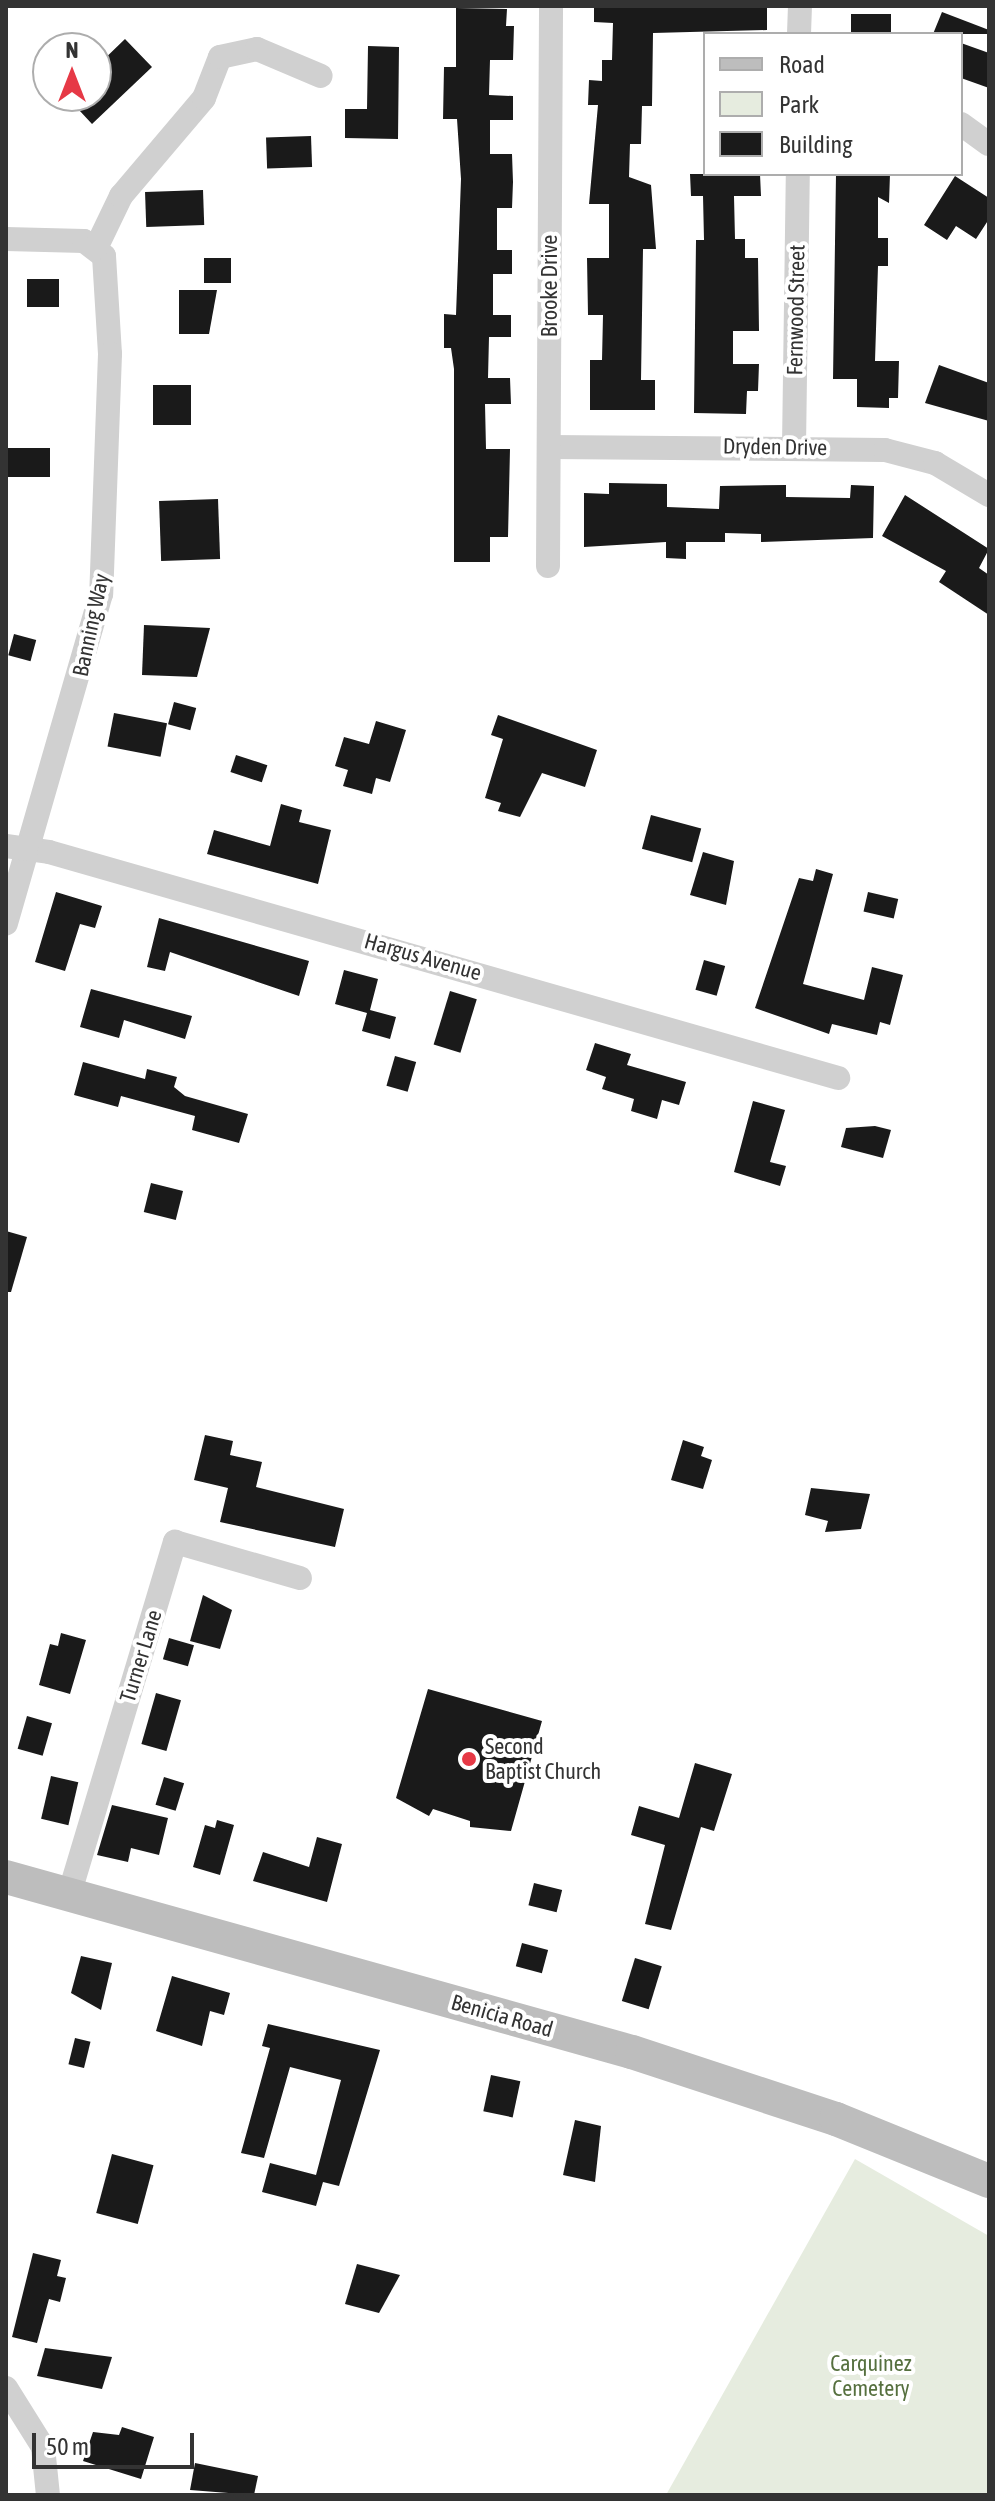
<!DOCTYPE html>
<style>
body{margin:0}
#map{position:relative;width:995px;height:2501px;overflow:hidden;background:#fff;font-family:"Asap Condensed",sans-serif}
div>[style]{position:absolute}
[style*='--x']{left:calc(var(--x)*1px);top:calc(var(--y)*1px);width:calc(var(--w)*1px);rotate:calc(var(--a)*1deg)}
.green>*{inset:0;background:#e6ecdf}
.building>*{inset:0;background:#1a1a1a;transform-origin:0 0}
.street>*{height:24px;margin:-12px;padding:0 12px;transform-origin:12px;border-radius:12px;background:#d0d0d0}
.secondary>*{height:34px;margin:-17px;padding:0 17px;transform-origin:17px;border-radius:17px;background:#bdbdbd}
.dots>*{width:22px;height:22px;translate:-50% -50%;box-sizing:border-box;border:4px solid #fff;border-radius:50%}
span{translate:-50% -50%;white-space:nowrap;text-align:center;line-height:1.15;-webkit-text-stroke:8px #fff;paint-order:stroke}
.street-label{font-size:22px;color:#333}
.poi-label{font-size:22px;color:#333}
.left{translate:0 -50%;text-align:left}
.park-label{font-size:22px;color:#56703f}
.frame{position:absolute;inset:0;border:8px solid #333;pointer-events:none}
.legend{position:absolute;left:703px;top:32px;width:260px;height:144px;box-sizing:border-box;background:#fff;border:2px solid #adadad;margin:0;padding:10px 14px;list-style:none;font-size:24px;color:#333}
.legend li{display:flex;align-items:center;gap:16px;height:40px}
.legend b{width:40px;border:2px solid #adadad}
.north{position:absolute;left:32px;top:32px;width:80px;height:80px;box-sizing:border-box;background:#fff;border:2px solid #adadad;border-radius:50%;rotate:0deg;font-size:22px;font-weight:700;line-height:32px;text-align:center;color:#333}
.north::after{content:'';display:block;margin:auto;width:28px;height:36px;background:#e63946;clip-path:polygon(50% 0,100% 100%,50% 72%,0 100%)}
.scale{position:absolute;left:32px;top:2433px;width:162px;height:36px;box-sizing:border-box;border:4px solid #333;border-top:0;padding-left:10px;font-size:24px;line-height:28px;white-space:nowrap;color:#333;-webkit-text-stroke:6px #fff;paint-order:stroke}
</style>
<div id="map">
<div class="green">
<i style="clip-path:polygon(855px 2159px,989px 2236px,989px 2495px,666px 2495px)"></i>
</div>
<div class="building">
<i style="clip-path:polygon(594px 6px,767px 6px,767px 30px,653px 33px,652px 106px,642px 106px,641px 144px,630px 144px,629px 177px,651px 185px,656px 249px,643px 249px,641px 380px,655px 380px,655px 410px,590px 410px,590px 360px,602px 360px,603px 315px,588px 315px,587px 258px,609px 258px,609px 204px,589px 204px,598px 105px,588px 105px,589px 80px,602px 81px,602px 60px,612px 60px,613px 23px,594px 22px)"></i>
<i style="clip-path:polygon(456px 8px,507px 9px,506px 26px,514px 26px,513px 60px,490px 60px,489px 95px,513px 96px,513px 120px,490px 120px,490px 154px,512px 154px,513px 182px,512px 208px,497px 208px,497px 250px,512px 250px,512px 274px,493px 274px,493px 315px,511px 315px,511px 337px,489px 337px,488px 378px,510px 378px,511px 404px,485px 404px,486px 449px,510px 449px,508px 537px,490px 537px,490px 562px,454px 562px,454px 369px,451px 348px,444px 348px,444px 314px,456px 315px,461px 179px,457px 119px,443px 119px,444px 67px,456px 67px)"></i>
<i style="clip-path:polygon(942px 12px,989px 30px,989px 34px,933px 34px)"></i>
<i style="left:851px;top:14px;width:40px;height:20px"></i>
<i style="clip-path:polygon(125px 39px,152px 67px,92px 124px,66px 96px,96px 96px,96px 67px)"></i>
<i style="clip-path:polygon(961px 43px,989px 53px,989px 88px,961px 78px)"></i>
<i style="clip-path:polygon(368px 46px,399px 47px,398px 139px,345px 138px,345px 109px,367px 109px)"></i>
<i style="left:311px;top:136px;width:31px;height:45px;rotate:88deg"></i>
<i style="clip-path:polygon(690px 174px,760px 174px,761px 196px,734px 196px,735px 239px,745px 239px,745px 258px,758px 258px,759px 331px,733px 331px,733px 364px,759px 364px,758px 391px,747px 391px,746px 414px,694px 413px,696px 240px,704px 240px,703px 196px,691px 196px)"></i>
<i style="clip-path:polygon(836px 174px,890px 174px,889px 203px,878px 197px,878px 238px,888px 238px,888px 266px,878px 266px,875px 361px,899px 361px,898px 398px,889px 398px,889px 408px,857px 407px,857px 379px,833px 379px)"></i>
<i style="clip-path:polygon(955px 176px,989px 198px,989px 219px,976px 239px,956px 226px,947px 240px,924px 225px)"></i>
<i style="left:203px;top:190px;width:35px;height:58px;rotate:88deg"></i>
<i style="left:204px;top:258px;width:27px;height:25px"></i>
<i style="left:27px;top:279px;width:32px;height:28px"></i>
<i style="clip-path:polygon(179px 290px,217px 290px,209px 334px,179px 334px)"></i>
<i style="clip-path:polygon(939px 365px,989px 383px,989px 421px,925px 403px)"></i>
<i style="left:153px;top:385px;width:38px;height:40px"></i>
<i style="left:6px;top:448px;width:44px;height:29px"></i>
<i style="clip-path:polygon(609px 483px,667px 484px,667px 507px,719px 509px,720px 486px,786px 485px,786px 497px,850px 498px,851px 485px,874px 486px,873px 538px,761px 542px,761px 534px,725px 533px,725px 542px,686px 542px,686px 559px,666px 558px,666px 542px,584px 547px,584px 493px,609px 494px)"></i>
<i style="clip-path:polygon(905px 495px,989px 549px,979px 568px,989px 575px,989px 615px,939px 582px,946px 571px,882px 536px)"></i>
<i style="left:218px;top:499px;width:60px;height:59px;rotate:88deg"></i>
<i style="clip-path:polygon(144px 625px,210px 628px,197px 677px,142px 675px)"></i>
<i style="left:14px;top:634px;width:23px;height:22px;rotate:15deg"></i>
<i style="left:174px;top:702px;width:23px;height:23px;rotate:15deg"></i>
<i style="left:114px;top:713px;width:54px;height:34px;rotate:11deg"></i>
<i style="clip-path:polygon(498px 715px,597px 750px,585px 787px,542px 773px,520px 817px,498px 811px,501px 803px,485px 798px,503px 739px,491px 735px)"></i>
<i style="clip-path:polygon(376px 721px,406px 730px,390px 782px,376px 778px,372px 794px,343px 786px,348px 770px,335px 766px,344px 737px,369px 744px)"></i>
<i style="left:236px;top:755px;width:33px;height:18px;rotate:18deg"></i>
<i style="clip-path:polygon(281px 804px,302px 810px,299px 822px,331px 830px,318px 884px,207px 854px,214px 830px,270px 846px)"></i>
<i style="left:651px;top:815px;width:52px;height:35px;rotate:15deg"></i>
<i style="clip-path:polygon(703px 852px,734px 861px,726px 905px,690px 895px)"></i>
<i style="clip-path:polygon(816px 869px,833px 874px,803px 984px,864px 1000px,872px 967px,903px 975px,890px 1025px,880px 1022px,877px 1035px,832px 1024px,829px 1034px,755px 1008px,799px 878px,813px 881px)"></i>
<i style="clip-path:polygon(56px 892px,102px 906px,95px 928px,80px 924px,65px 971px,35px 962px)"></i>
<i style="left:868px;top:892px;width:31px;height:20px;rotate:13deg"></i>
<i style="clip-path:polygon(159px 918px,309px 961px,299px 996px,170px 952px,165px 971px,147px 967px)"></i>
<i style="left:704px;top:960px;width:22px;height:31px;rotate:16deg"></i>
<i style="clip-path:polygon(344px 970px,378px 979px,370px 1010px,396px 1017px,390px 1039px,362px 1031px,367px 1013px,335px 1004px)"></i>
<i style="clip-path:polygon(91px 989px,192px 1016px,185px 1039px,124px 1020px,119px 1038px,80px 1027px)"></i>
<i style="left:450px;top:991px;width:28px;height:56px;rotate:17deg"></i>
<i style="clip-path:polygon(595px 1043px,631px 1054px,627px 1065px,686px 1082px,679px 1105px,662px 1100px,657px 1119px,631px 1111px,634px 1099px,602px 1089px,606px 1077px,586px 1070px)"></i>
<i style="left:395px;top:1056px;width:22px;height:31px;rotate:16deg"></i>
<i style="clip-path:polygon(83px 1062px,145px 1079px,147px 1069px,177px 1077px,174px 1087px,185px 1096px,248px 1114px,239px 1143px,192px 1130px,195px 1116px,121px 1096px,118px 1107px,74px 1095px)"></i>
<i style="clip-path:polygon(753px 1101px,785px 1110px,770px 1162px,786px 1166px,780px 1186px,734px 1172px)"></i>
<i style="clip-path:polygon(875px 1126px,891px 1130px,883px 1158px,841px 1147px,846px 1128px)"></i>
<i style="left:151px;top:1183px;width:33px;height:30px;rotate:14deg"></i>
<i style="clip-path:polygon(6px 1231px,27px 1237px,11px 1292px,6px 1292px)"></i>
<i style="clip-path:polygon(205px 1435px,233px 1441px,230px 1455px,262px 1462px,256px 1487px,344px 1509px,335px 1547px,220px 1522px,228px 1488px,194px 1480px)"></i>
<i style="clip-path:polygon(683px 1440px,704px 1447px,701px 1456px,712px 1460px,703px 1489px,671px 1480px)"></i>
<i style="clip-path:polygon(811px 1488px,870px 1494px,861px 1529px,825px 1532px,828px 1521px,805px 1515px)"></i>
<i style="clip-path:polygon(203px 1595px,232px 1610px,220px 1649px,190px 1641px)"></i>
<i style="clip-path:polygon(61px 1633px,86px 1640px,70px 1694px,39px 1685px,50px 1644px,58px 1646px)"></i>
<i style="left:169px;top:1638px;width:26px;height:22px;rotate:16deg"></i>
<i style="clip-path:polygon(428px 1689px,542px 1721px,511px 1831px,470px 1827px,470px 1821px,433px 1809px,429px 1816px,396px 1798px)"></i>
<i style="left:156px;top:1693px;width:26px;height:53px;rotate:16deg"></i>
<i style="left:27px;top:1716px;width:26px;height:34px;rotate:16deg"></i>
<i style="clip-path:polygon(695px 1763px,732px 1774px,714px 1831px,701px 1827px,671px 1930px,645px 1924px,665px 1845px,631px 1835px,639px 1806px,679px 1818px)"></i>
<i style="left:51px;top:1776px;width:28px;height:44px;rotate:13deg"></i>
<i style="left:164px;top:1777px;width:21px;height:29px;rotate:17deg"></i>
<i style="clip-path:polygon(112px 1805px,168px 1818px,159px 1855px,131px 1848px,128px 1862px,97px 1855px)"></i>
<i style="clip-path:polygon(217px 1820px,234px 1825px,220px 1875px,193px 1867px,205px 1825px,215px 1828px)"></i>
<i style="clip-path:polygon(317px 1837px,342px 1844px,327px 1902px,253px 1881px,263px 1852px,309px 1867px)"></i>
<i style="left:534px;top:1883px;width:29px;height:23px;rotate:14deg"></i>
<i style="left:522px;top:1943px;width:27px;height:24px;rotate:15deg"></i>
<i style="clip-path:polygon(81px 1956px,112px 1963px,101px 2010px,71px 1993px)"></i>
<i style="left:635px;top:1958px;width:28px;height:45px;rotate:17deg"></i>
<i style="clip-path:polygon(172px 1976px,230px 1993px,224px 2015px,210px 2011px,202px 2046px,156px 2031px)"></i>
<i style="clip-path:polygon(268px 2024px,380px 2050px,339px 2186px,323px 2182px,316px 2206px,262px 2192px,270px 2163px,316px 2175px,341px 2080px,290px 2067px,264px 2158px,241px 2153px,270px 2048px,262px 2046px)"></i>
<i style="left:75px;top:2038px;width:16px;height:27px;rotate:14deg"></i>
<i style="left:491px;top:2075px;width:30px;height:37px;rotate:12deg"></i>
<i style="clip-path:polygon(575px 2120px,601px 2126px,595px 2182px,563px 2175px)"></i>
<i style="left:112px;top:2154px;width:43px;height:61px;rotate:15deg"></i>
<i style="clip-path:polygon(33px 2253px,61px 2260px,57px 2276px,66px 2278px,60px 2302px,49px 2299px,37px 2343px,12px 2337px)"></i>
<i style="clip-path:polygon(357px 2264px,400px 2275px,379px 2313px,345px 2304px)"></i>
<i style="clip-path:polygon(45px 2348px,112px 2357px,102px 2389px,37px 2376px)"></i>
<i style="clip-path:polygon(122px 2427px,154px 2437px,141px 2479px,83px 2461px,93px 2432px,119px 2435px)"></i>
<i style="clip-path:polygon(195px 2463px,258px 2476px,254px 2495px,190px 2490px)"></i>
</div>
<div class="street">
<i style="--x:799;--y:34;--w:28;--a:-88"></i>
<i style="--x:961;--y:124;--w:34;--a:36"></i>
<i style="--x:6;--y:239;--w:78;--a:1.5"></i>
<i style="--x:84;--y:241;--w:25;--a:37"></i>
<i style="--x:104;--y:256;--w:98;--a:86.5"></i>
<i style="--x:110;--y:354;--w:240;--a:92.1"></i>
<i style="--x:101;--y:594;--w:343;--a:106.1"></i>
<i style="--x:96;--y:248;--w:58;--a:-64.3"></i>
<i style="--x:121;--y:196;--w:128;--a:-49.7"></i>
<i style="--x:204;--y:98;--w:44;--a:-68.7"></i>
<i style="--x:220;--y:57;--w:38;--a:-12"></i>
<i style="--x:257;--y:49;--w:69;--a:22.9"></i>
<i style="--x:550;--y:447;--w:335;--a:0.5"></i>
<i style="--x:885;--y:450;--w:52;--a:14.6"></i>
<i style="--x:935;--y:463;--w:63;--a:30.7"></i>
<i style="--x:794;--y:447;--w:273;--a:-89.2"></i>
<i style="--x:548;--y:566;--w:560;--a:-89.69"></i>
<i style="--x:6;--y:846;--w:43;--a:7.9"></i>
<i style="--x:49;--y:852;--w:821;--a:15.98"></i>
<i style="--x:69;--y:1895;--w:369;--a:-73.3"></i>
<i style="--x:175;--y:1542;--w:130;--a:16.1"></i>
<i style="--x:6;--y:2388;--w:70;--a:57.9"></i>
<i style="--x:43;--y:2447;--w:48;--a:84.1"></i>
</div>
<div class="secondary">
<i style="--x:6;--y:1877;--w:650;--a:15.62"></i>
<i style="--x:632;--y:2052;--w:215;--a:18.2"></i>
<i style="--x:836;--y:2119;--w:165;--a:22.1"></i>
</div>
<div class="dots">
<i style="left:469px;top:1759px;background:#e63946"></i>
</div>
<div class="street-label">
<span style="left:550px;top:286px;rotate:-90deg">Brooke Drive</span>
<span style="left:796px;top:310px;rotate:-89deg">Fernwood Street</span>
<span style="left:775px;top:447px;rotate:1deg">Dryden Drive</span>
<span style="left:91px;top:625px;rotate:-78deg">Banning Way</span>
<span style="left:423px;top:957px;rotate:16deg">Hargus Avenue</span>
<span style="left:141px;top:1656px;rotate:-73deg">Turner Lane</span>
<span style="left:502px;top:2016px;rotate:16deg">Benicia Road</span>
</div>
<div class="poi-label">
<span class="left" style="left:485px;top:1759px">Second<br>Baptist Church</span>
</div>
<div class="park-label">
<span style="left:871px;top:2376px">Carquinez<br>Cemetery</span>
</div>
<div class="frame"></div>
<ul class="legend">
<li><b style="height:10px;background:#bdbdbd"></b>Road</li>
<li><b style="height:22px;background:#e6ecdf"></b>Park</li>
<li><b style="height:22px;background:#1a1a1a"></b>Building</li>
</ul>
<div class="north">N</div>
<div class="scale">50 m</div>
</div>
